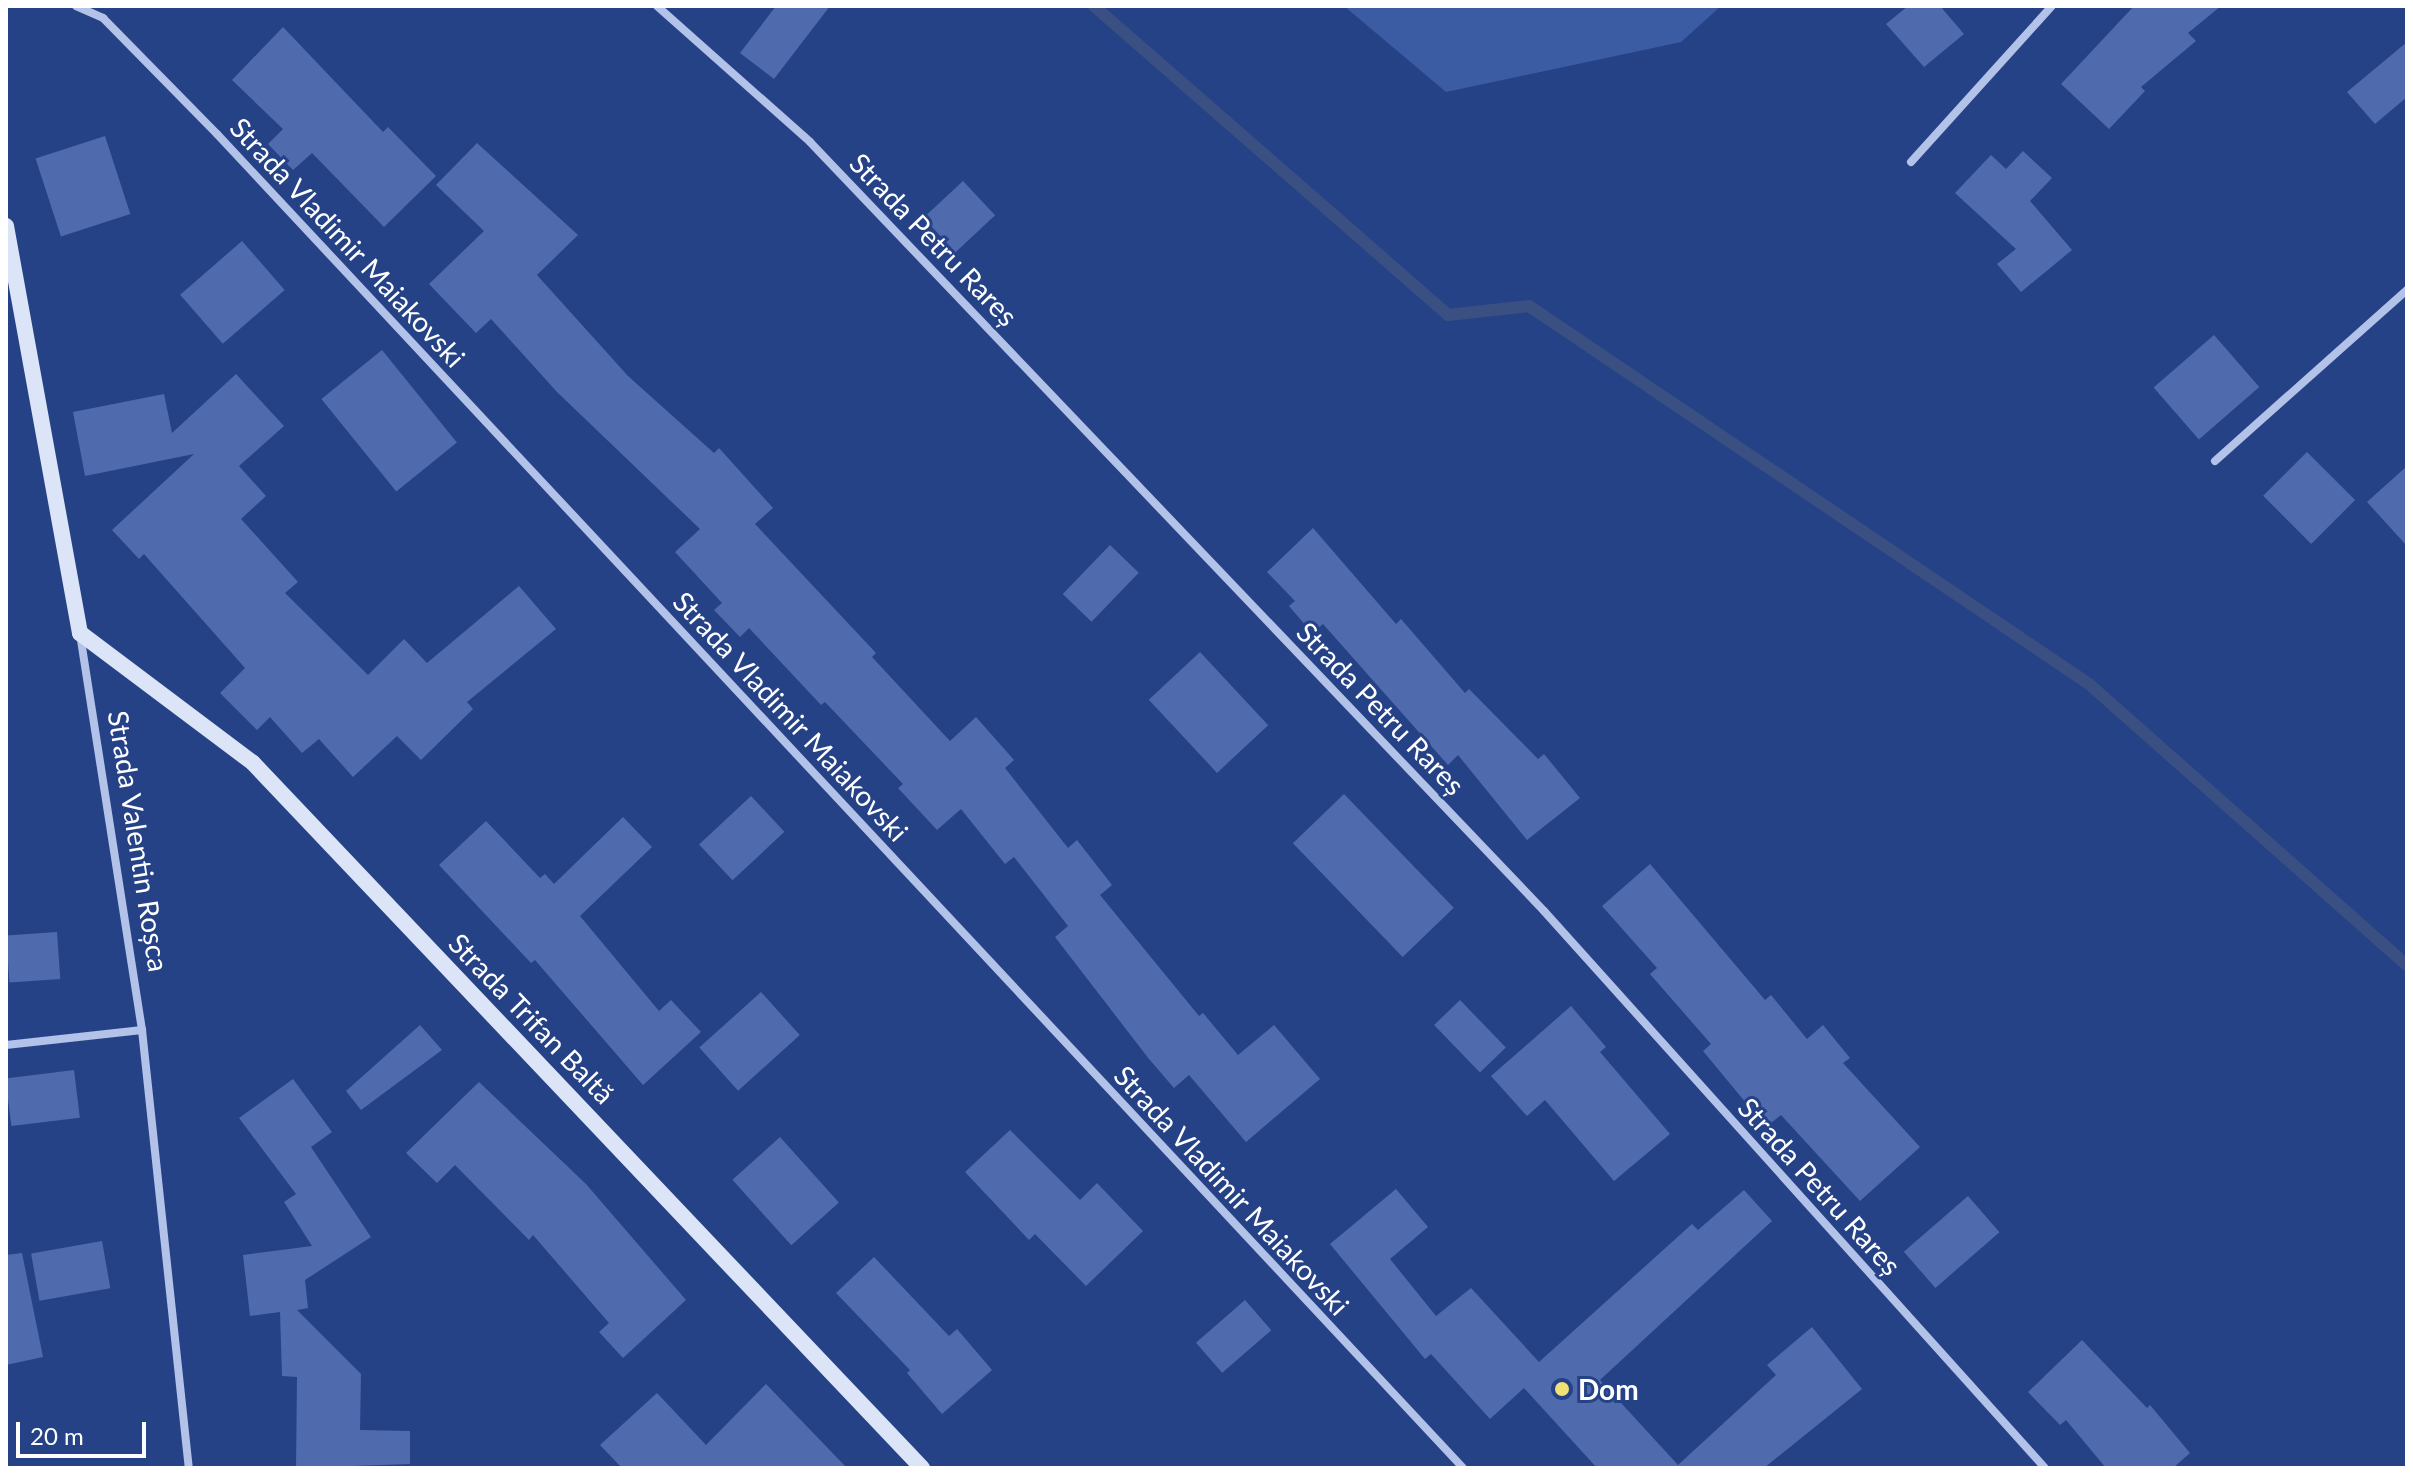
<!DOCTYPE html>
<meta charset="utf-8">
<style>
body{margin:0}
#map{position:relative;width:2413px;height:1474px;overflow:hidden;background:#264287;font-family:Lato,sans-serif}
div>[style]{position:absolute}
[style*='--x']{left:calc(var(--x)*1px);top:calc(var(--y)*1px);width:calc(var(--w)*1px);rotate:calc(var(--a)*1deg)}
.green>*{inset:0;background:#3b5ba3}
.stream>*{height:12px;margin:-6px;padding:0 6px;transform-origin:6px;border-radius:6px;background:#3b5082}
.building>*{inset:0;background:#4f6bae;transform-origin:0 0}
.minor>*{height:8px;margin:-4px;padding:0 4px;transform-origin:4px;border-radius:4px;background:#b2c2e8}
.secondary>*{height:16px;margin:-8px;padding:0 8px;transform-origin:8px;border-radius:8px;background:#dce4f7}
.dots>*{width:22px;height:22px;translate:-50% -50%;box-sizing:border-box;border:4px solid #264287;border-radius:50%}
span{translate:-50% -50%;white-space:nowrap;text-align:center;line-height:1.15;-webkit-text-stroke:6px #264287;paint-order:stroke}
.street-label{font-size:28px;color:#fff}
.poi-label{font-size:28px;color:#fff;font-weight:700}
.left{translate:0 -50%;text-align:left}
.frame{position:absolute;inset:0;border:8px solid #fff;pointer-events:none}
.scale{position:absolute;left:16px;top:1422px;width:130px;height:36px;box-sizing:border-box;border:4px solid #fff;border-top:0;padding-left:10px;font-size:24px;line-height:28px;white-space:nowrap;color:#fff;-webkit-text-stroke:6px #264287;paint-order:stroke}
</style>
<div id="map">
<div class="green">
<i style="clip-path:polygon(1344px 6px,1721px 6px,1681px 42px,1446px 92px)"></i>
</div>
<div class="stream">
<i style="--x:1094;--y:6;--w:470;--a:41.1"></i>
<i style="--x:1448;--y:315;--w:81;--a:-6.3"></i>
<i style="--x:1529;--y:306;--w:676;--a:34.02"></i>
<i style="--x:2089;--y:684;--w:424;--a:41.5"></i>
</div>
<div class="building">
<i style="clip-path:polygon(776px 6px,830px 6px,774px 79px,740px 53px)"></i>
<i style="clip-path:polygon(1908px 6px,1940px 6px,1964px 34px,1924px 67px,1886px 24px)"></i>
<i style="clip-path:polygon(2134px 6px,2221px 6px,2188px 33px,2196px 41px,2141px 87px,2145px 91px,2109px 129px,2061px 84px)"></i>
<i style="clip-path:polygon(283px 27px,383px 132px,388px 127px,436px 176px,384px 227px,312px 153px,293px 170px,268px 144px,283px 129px,232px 80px)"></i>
<i style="clip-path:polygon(2407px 42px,2407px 97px,2375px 124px,2347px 92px)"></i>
<i style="left:105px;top:136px;width:82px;height:73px;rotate:72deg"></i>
<i style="clip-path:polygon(477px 143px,578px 235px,537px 275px,628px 376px,714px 453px,719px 448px,773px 508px,755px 524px,876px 653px,872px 657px,950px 741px,976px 717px,1014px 760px,1005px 768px,1068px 848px,1077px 840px,1112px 885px,1100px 895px,1199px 1016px,1203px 1013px,1238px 1055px,1274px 1025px,1320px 1079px,1246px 1142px,1189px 1075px,1174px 1088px,1149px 1059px,1055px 937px,1068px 926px,1014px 857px,1005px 864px,961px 809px,937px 830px,898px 788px,903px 784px,825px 702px,821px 705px,749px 628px,740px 637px,714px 610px,722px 603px,675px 552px,700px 529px,557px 392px,491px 319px,476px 333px,429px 284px,484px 231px,436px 185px)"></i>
<i style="clip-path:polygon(2023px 151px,2052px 178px,2030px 201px,2072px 250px,2021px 292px,1997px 264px,2016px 249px,1955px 193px,1991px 155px,2006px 169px)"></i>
<i style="left:963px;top:181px;width:47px;height:54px;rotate:47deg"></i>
<i style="left:242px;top:241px;width:65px;height:82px;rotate:49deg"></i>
<i style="left:2214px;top:335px;width:69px;height:80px;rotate:49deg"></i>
<i style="left:382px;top:350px;width:119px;height:78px;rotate:51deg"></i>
<i style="clip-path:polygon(236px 374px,284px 426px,239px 466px,266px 496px,241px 519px,298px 582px,285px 593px,368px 675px,404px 639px,427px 663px,519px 586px,556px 629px,467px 702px,473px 709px,421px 760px,397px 736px,353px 777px,319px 739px,302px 753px,270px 717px,257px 730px,220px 693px,245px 668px,144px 554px,139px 559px,112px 530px,194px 454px,85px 476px,73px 412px,164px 394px,172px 433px)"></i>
<i style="left:2307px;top:452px;width:68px;height:62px;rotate:45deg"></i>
<i style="clip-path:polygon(2407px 466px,2407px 546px,2367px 502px)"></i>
<i style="clip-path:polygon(1313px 528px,1396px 624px,1401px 619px,1465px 693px,1469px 689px,1538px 759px,1544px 754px,1580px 798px,1527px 840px,1458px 755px,1448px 765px,1323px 624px,1312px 633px,1289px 606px,1295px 601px,1267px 572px)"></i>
<i style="left:1110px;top:545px;width:40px;height:68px;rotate:44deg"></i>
<i style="left:1200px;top:652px;width:100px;height:70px;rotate:47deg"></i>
<i style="left:1344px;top:794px;width:158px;height:71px;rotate:46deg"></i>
<i style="left:751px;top:796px;width:49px;height:71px;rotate:47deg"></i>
<i style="clip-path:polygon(623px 817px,652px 847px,580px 916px,659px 1011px,671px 1000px,701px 1032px,643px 1085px,535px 960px,531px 963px,439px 865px,486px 821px,540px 878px,545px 874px,554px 884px)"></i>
<i style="clip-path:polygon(1650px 864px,1765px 1000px,1771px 995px,1807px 1039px,1823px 1025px,1850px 1058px,1843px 1063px,1920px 1147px,1860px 1201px,1781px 1115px,1766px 1127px,1703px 1051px,1711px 1044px,1650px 974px,1657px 968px,1602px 906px)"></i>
<i style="left:57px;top:932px;width:47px;height:51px;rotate:86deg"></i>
<i style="left:761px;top:992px;width:58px;height:83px;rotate:48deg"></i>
<i style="left:1460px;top:1000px;width:66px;height:36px;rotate:46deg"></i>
<i style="clip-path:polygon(1571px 1006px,1606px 1047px,1600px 1052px,1670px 1134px,1614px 1181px,1545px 1100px,1527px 1116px,1491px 1076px)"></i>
<i style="clip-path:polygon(420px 1025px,442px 1050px,361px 1110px,346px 1091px)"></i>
<i style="left:74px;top:1070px;width:48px;height:69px;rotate:83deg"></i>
<i style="clip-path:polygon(293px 1079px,332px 1132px,311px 1147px,371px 1237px,305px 1280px,308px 1308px,297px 1310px,361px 1374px,360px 1430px,410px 1431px,410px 1464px,296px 1468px,297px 1377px,282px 1376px,280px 1312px,250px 1316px,243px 1255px,312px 1246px,284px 1202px,296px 1194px,239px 1118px)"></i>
<i style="clip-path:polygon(479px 1082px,586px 1184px,686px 1300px,623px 1358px,599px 1332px,609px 1323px,533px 1235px,529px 1240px,455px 1165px,437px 1183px,406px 1153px)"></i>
<i style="clip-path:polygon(1010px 1130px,1080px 1200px,1097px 1183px,1143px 1231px,1086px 1286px,1035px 1234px,1029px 1240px,965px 1172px)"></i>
<i style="left:780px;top:1137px;width:88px;height:64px;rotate:48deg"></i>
<i style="clip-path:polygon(1396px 1189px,1428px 1227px,1390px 1259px,1436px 1316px,1471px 1288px,1539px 1362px,1692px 1224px,1698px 1230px,1744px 1190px,1772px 1221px,1600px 1380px,1678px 1465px,1776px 1375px,1767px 1365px,1812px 1327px,1862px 1389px,1764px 1468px,1597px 1468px,1524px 1388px,1490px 1419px,1431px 1354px,1425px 1359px,1330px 1244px)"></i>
<i style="left:1968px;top:1196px;width:48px;height:85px;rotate:49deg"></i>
<i style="left:102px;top:1241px;width:48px;height:72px;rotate:80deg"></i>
<i style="clip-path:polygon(22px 1253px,43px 1357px,6px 1365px,6px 1255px)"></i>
<i style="clip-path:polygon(874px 1257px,949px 1336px,957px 1329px,992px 1370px,942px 1414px,907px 1373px,910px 1370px,836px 1293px)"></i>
<i style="left:1245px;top:1300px;width:40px;height:65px;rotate:49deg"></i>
<i style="clip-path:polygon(2082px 1340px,2147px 1408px,2150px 1405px,2190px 1453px,2173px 1468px,2106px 1468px,2066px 1420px,2060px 1425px,2028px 1392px)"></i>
<i style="clip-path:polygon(766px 1384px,847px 1468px,622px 1468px,600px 1445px,657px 1393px,706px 1445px)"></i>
</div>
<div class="minor">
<i style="--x:76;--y:6;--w:30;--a:24"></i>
<i style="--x:103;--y:18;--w:163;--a:45.5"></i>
<i style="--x:217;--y:134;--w:1825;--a:46.95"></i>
<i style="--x:657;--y:6;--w:205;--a:41.6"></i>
<i style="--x:810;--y:142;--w:1063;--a:46.33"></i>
<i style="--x:1544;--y:911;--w:749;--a:48.03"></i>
<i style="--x:1911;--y:162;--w:210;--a:-47.9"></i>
<i style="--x:2215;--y:461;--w:257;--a:-41.7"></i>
<i style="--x:80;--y:634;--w:401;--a:81.1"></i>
<i style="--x:142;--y:1030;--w:441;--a:83.9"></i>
<i style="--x:6;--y:1045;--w:137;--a:-6.3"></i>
</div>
<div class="secondary">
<i style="--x:6;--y:226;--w:414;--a:79.7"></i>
<i style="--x:80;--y:633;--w:216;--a:36.9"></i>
<i style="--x:253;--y:763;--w:972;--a:46.5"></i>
</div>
<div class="dots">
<i style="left:1562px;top:1389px;background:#f1df77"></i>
</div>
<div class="street-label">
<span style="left:934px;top:239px;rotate:46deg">Strada Petru Rareș</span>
<span style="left:348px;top:242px;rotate:47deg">Strada Vladimir Maiakovski</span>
<span style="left:1381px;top:708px;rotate:46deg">Strada Petru Rareș</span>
<span style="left:791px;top:716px;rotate:47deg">Strada Vladimir Maiakovski</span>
<span style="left:139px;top:841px;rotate:81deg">Strada Valentin Roșca</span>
<span style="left:532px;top:1018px;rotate:46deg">Strada Trifan Baltă</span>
<span style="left:1820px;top:1186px;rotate:48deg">Strada Petru Rareș</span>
<span style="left:1232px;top:1190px;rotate:47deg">Strada Vladimir Maiakovski</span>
</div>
<div class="poi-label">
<span class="left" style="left:1578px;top:1389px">Dom</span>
</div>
<div class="frame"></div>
<div class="scale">20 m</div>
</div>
